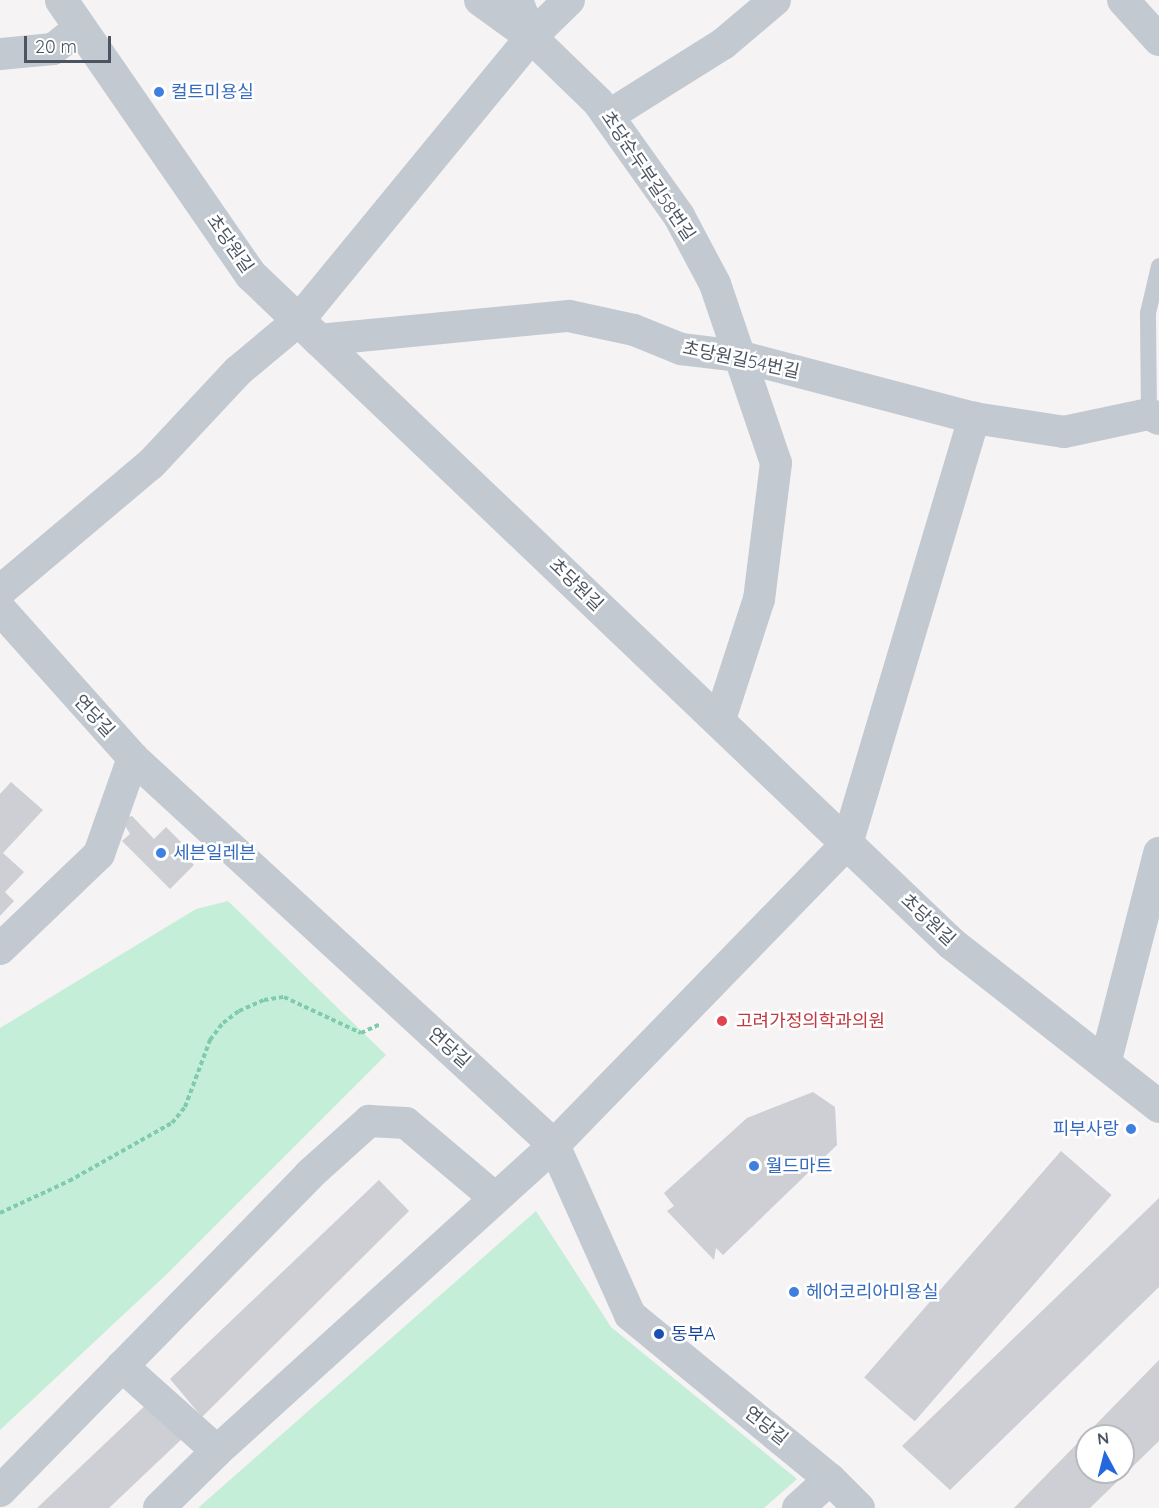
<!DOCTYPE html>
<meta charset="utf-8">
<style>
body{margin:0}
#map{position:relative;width:1159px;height:1508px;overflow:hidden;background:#f5f3f3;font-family:Quicksand,"Noto Sans KR",sans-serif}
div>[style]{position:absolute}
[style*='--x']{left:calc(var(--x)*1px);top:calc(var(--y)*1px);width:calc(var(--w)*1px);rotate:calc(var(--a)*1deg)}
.green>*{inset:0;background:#c5eed8}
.building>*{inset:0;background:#cdcfd5;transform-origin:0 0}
.path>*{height:4px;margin-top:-2px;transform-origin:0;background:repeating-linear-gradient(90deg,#7fcbab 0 4.5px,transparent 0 7.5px)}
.service>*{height:16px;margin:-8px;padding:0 8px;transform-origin:8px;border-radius:8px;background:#c2c9d1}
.minor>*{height:32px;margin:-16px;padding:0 16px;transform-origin:16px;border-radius:16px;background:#c2c9d1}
.tertiary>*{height:33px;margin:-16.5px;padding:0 16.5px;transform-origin:16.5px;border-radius:16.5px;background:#c2c9d1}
.dots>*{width:16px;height:16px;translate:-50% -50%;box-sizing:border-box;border:3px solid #fff;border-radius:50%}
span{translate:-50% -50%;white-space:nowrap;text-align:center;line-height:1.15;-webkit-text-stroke:5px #fff;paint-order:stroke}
.shop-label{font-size:18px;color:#366cbe}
.left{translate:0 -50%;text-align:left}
.right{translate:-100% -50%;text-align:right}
.street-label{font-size:18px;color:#4b5460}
.health-label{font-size:18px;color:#be3a42}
.transit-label{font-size:18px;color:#164399}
.north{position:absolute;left:1075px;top:1424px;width:60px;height:60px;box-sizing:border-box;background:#fff;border:2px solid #b7bbbf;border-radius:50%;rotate:353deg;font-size:16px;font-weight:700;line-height:24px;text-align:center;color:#4b5460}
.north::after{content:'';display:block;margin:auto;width:21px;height:27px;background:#2568dd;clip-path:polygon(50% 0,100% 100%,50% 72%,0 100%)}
.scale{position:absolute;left:24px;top:36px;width:87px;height:27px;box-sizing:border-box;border:3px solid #4b5460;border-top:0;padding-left:8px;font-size:18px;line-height:21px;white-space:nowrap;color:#4b5460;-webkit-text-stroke:4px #fff;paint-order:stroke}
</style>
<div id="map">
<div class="green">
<i style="clip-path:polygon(228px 901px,386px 1055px,168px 1273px,0 1430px,0 1028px,196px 909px)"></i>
<i style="clip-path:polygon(536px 1211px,611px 1327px,797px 1479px,764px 1508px,198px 1508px)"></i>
</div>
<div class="building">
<i style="clip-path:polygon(11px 782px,43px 810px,3px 853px,24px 872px,5px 892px,14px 901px,0 916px,0 794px)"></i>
<i style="clip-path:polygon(132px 816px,154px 839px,166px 827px,190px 851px,185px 855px,194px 865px,170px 889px,122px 841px,130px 834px,121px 819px)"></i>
<i style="clip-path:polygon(813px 1092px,835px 1107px,837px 1145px,723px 1255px,716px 1248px,714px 1260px,667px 1211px,674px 1206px,664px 1193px,747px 1118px)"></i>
<i style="left:1061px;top:1151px;width:67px;height:300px;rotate:41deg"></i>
<i style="clip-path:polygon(379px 1180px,409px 1211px,202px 1417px,170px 1379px)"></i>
<i style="clip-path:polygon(1159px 1198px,1159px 1287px,950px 1490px,902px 1446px)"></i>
<i style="clip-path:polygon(evenodd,1159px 1360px,1159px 1441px,1090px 1508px,1014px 1508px,1159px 1360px,1087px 1436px,1123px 1436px,1123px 1472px,1087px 1472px,1087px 1436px)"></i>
<i style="clip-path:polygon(151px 1400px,185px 1436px,109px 1508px,37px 1508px)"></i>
</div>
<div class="path">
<i style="--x:0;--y:1213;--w:76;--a:-24.9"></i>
<i style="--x:69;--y:1181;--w:118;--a:-29.4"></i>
<i style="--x:172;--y:1123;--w:21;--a:-51"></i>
<i style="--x:185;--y:1107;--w:72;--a:-69.5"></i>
<i style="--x:210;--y:1040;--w:21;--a:-53"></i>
<i style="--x:223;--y:1023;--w:20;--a:-37"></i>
<i style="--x:239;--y:1011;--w:27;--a:-24"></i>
<i style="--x:264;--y:1000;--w:20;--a:-9"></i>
<i style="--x:284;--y:997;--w:85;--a:25.1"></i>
<i style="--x:361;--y:1033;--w:21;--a:-25"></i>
</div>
<div class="service">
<i style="--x:1149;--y:414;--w:101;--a:-90.6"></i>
<i style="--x:1148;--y:313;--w:48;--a:-76.8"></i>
</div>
<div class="minor">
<i style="--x:480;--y:0;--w:63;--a:36"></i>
<i style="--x:517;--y:0;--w:40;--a:69"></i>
<i style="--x:531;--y:37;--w:93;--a:44.1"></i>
<i style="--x:598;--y:102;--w:140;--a:54.6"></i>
<i style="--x:679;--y:216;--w:77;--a:62.1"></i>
<i style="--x:715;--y:284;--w:189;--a:71.2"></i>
<i style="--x:776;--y:463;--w:137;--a:97.1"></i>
<i style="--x:759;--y:599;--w:129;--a:108"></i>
<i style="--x:1123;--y:0;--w:54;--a:48"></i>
<i style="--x:0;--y:54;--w:53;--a:-5.4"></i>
<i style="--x:53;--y:49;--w:33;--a:-38"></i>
<i style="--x:608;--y:116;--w:136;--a:-32.1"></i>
<i style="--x:723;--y:44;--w:68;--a:-40.2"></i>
<i style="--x:318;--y:340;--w:252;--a:-5.5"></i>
<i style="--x:569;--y:316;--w:66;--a:12.2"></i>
<i style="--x:634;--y:330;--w:51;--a:22"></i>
<i style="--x:681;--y:349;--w:57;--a:7"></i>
<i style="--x:738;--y:356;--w:244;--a:14.7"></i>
<i style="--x:974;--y:418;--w:91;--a:8.8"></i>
<i style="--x:1064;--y:432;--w:87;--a:-12"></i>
<i style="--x:1149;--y:414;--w:11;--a:27"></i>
<i style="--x:0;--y:591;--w:197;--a:-40.1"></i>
<i style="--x:151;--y:464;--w:127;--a:-46.9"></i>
<i style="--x:238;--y:371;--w:78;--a:-39.8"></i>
<i style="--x:298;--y:321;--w:367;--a:-50.6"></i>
<i style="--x:531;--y:37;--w:53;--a:-44.2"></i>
<i style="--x:0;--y:609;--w:200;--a:48.2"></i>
<i style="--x:133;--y:758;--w:572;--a:42.59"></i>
<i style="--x:554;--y:1145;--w:186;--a:65.9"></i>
<i style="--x:630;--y:1315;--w:259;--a:39.4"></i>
<i style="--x:830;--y:1479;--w:41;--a:45"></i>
<i style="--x:0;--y:949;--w:137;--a:-43.8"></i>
<i style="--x:99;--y:854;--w:102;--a:-70.5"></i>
<i style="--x:1105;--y:1064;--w:218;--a:-75.6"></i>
<i style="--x:122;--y:1366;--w:127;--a:41.8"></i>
<i style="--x:217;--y:1451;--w:455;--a:-42.2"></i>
<i style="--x:554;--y:1145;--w:420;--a:-45.8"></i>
<i style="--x:847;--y:844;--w:445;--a:-73.4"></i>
<i style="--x:0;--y:1491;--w:442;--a:-45.6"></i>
<i style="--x:309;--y:1175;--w:81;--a:-42"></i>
<i style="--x:369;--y:1121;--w:37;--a:3"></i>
<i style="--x:406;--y:1123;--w:116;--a:40.1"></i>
<i style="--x:159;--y:1508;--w:81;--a:-44.5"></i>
<i style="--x:798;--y:1508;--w:43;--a:-42.2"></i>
</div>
<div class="tertiary">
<i style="--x:61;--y:0;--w:334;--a:55.4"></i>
<i style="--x:251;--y:275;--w:968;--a:43.66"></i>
<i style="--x:951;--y:943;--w:264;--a:38.1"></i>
</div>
<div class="dots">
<i style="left:159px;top:92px;background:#3f7fe0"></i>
<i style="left:161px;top:853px;background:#3f7fe0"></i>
<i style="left:722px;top:1021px;background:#e0444e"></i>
<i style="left:1131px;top:1129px;background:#3f7fe0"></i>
<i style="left:754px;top:1166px;background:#3f7fe0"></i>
<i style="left:794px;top:1292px;background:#3f7fe0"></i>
<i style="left:659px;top:1334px;background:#1a4fb4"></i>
</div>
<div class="shop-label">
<span class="left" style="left:171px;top:92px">컬트미용실</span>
<span class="left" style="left:173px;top:853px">세븐일레븐</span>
<span class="right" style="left:1119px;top:1129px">피부사랑</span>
<span class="left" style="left:766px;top:1166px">월드마트</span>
<span class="left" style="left:806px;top:1292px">헤어코리아미용실</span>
</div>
<div class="street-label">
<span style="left:648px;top:176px;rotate:56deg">초당순두부길58번길</span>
<span style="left:230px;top:244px;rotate:55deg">초당원길</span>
<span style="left:741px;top:360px;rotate:12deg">초당원길54번길</span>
<span style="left:576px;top:585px;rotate:44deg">초당원길</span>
<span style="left:94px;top:716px;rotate:47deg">연당길</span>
<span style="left:928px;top:920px;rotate:43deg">초당원길</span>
<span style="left:449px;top:1048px;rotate:42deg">연당길</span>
<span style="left:766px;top:1426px;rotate:39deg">연당길</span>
</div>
<div class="health-label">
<span class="left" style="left:736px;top:1021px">고려가정의학과의원</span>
</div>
<div class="transit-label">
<span class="left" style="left:671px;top:1334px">동부A</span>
</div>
<div class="north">N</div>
<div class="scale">20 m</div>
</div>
